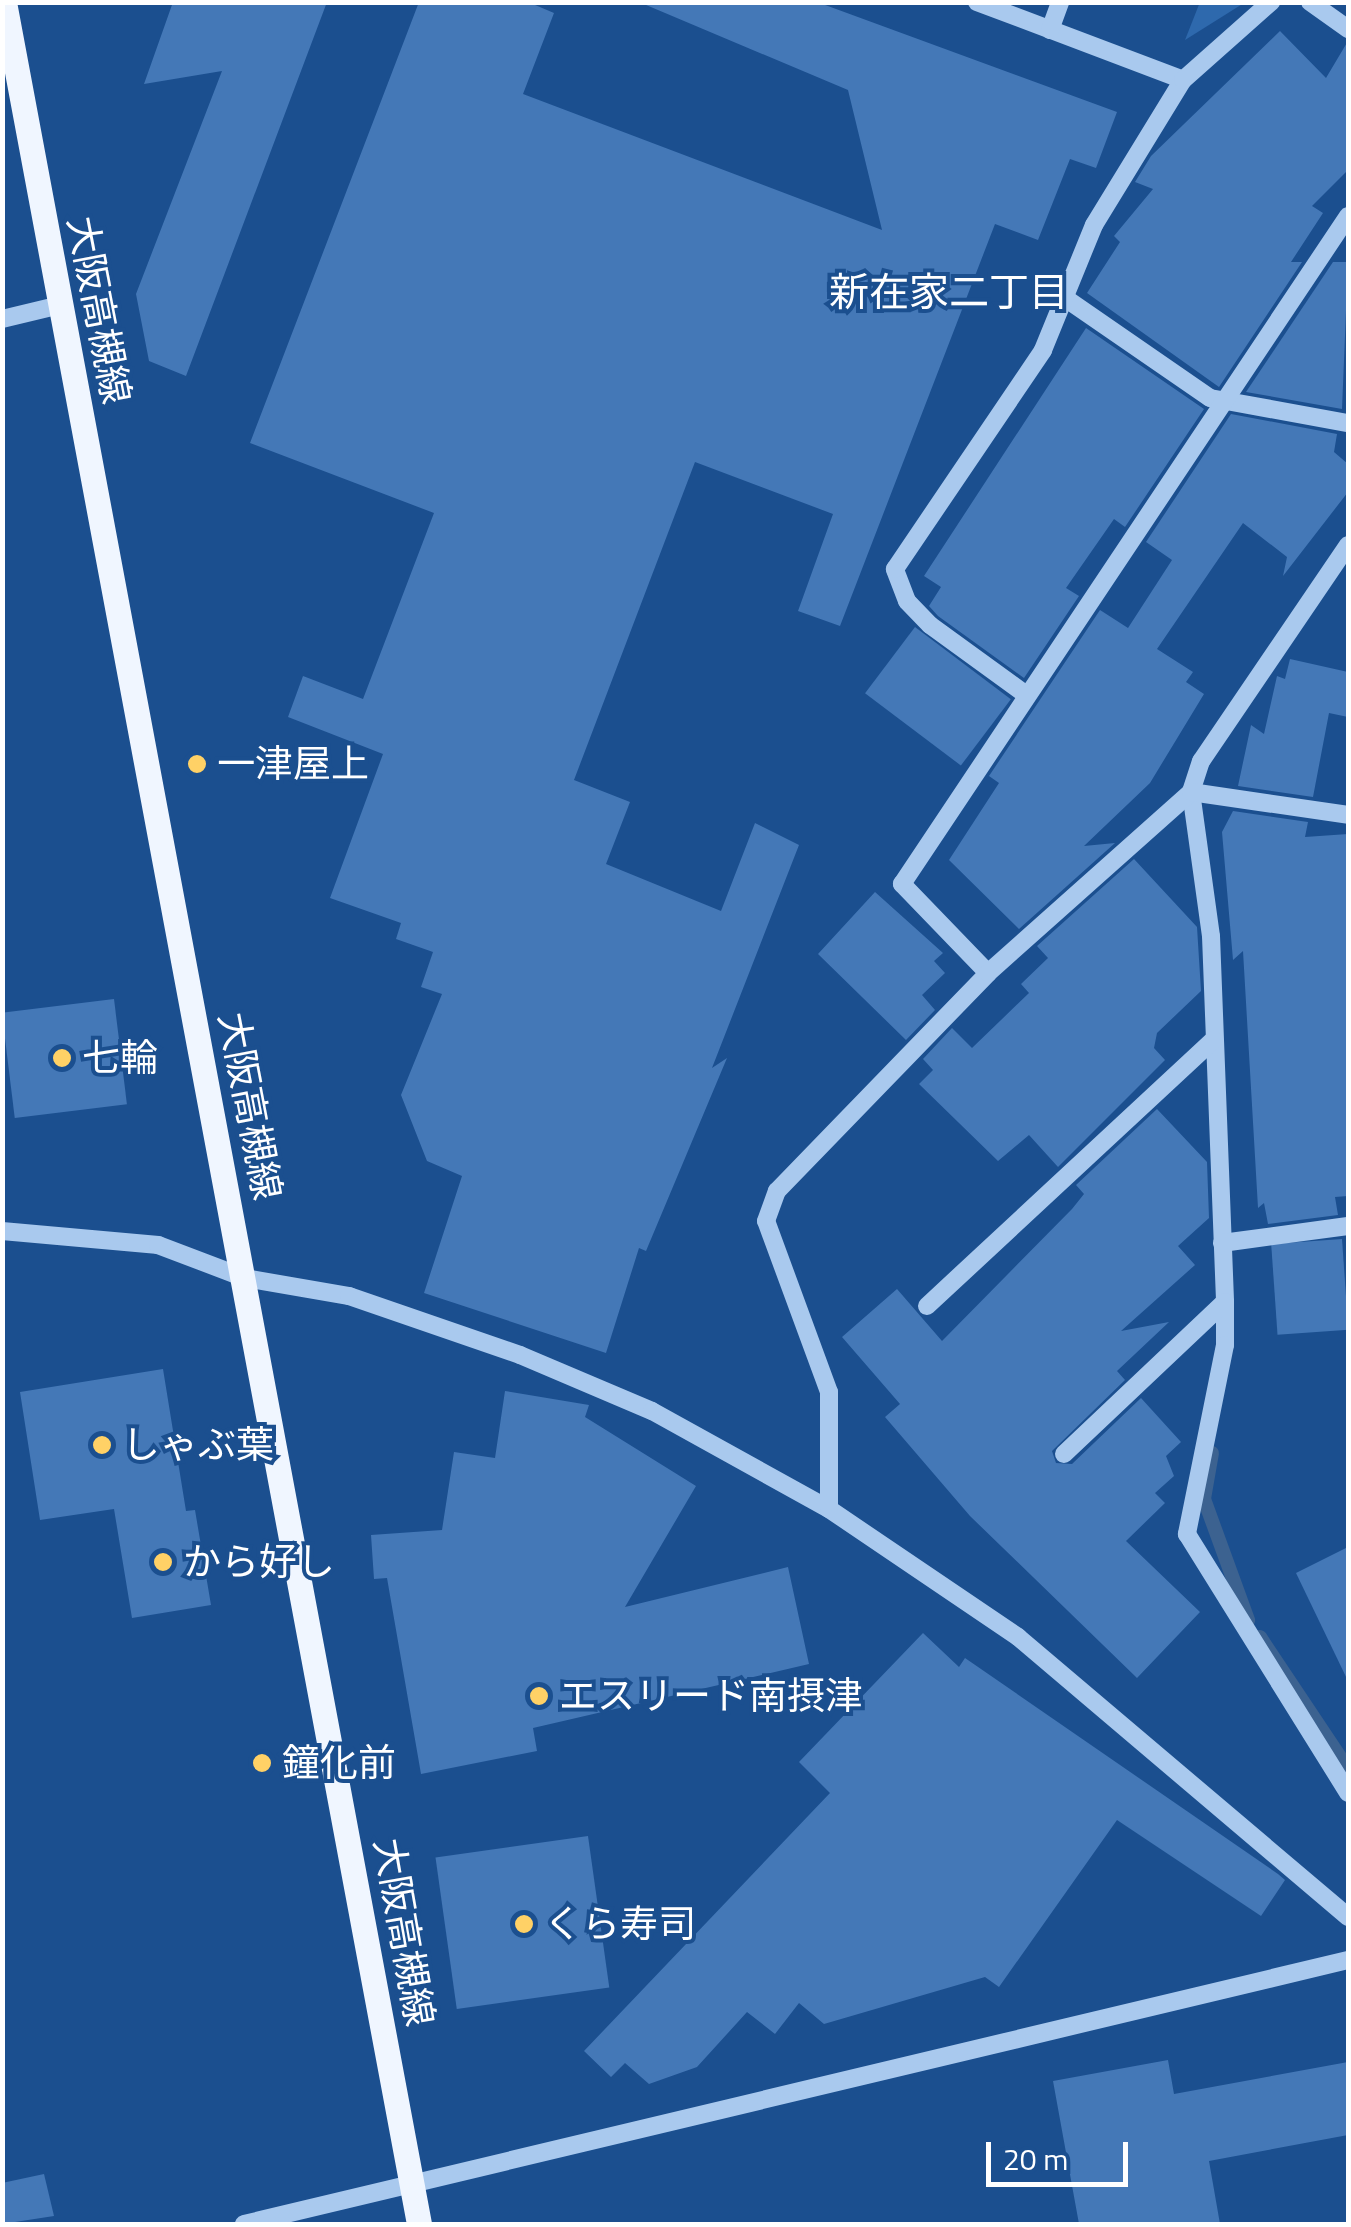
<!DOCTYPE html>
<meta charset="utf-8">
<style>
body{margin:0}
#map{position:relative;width:1351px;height:2227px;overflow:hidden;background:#1b4f8f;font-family:"Titillium Web","Noto Sans JP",sans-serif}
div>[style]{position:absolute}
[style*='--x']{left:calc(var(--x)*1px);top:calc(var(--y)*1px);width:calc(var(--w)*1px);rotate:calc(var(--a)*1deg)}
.green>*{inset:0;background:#2e69ad}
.stream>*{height:14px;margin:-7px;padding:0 7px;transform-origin:7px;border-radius:7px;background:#3c6290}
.building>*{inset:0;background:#4478b7;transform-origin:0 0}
.minor>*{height:18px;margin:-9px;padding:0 9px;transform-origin:9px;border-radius:9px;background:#a9c9ee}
.major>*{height:25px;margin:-12.5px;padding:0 12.5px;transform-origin:12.5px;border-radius:12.5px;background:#f0f6ff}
.dots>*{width:28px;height:28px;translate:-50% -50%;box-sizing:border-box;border:5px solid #1b4f8f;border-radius:50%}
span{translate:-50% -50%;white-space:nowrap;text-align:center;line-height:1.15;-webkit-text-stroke:8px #1b4f8f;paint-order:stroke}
.street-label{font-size:38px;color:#fff}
.poi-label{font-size:38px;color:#fff}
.left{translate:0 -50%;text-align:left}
.neighbourhood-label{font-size:40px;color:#fff}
.frame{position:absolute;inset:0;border:5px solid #fff;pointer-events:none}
.scale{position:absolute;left:986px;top:2142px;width:142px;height:45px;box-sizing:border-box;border:5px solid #fff;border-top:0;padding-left:12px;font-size:30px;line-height:35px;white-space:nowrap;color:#fff;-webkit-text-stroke:8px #1b4f8f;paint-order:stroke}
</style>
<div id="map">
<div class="green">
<i style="clip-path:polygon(1200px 2px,1244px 2px,1244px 3px,1185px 40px)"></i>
</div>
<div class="stream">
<i style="--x:1212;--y:1453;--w:47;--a:99.9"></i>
<i style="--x:1204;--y:1499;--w:129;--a:70"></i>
<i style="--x:1260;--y:1637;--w:159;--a:56.3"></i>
</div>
<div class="building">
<i style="clip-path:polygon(173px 2px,327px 2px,186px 376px,149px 361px,136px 294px,222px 71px,144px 84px)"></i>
<i style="clip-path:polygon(419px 2px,528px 2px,554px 13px,523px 94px,882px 230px,848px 90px,639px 2px,817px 2px,1117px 112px,1096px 168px,1070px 159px,1038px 240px,995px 224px,840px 626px,798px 611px,833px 514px,695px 462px,574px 780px,630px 802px,606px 864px,721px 911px,755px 823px,799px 845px,712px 1068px,727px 1058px,646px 1251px,639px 1248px,606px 1353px,424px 1293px,462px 1176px,427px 1161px,401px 1095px,442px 994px,421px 987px,433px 952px,396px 939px,401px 923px,330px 898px,383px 754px,288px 717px,303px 676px,363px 699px,434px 513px,250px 443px)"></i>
<i style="clip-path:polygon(1280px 31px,1326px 78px,1348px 41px,1348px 170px,1312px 206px,1323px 213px,1291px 262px,1302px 262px,1219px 387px,1087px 293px,1120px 242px,1114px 236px,1153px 189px,1135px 182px,1151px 156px)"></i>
<i style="clip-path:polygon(1333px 262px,1348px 262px,1342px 409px,1246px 392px)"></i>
<i style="clip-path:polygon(1086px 328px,1204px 409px,1125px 527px,1114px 519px,1066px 588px,1079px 596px,1024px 678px,938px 616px,929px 606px,941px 587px,924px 576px)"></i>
<i style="clip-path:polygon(1231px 414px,1337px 434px,1334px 452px,1348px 464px,1348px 492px,1283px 576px,1287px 557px,1243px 523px,1157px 649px,1193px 672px,1186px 682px,1204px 694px,1150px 783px,1084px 846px,1115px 843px,1019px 929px,949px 860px,999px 783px,989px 776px,1100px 610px,1128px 628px,1172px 560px,1146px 542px)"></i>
<i style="left:915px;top:627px;width:120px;height:83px;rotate:37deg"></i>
<i style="clip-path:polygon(1290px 659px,1348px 672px,1348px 717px,1329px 713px,1313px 797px,1238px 786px,1251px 725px,1264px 734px,1277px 676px,1285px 679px)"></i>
<i style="clip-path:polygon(1233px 811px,1308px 822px,1305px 837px,1348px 834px,1348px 1196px,1335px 1197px,1338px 1215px,1268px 1224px,1264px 1203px,1258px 1208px,1243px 951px,1233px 960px,1222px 832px)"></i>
<i style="clip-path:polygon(1134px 859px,1197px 927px,1201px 991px,1157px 1033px,1154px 1048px,1165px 1060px,1058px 1167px,1029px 1135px,998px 1161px,919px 1084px,933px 1070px,923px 1059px,952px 1028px,972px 1048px,1029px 993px,1021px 984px,1048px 958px,1037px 946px)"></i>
<i style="clip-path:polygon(875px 892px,943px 953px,934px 961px,945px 973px,922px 995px,935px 1010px,906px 1040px,818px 954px)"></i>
<i style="left:114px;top:999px;width:106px;height:113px;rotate:83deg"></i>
<i style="clip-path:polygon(1157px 1109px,1207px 1162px,1209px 1218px,1178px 1246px,1195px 1265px,1121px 1331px,1169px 1322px,1117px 1371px,1125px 1380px,1052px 1451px,1056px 1463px,1072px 1464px,1141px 1398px,1181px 1442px,1166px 1456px,1174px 1476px,1155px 1493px,1165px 1503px,1126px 1541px,1200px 1612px,1137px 1678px,970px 1516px,885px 1417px,900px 1404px,842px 1337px,897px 1289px,942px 1341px,1072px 1209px,1084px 1194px,1076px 1185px)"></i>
<i style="left:1342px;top:1239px;width:91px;height:71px;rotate:86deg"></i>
<i style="clip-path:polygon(163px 1369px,186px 1511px,195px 1510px,211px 1605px,132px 1618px,114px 1509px,40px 1520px,20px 1392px)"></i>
<i style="clip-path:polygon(505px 1391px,589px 1405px,585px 1417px,696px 1486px,625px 1607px,788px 1567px,809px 1664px,533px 1728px,537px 1751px,421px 1774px,387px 1578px,374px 1579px,371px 1535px,442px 1530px,454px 1452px,495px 1458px)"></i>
<i style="clip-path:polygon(1348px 1547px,1348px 1681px,1296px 1573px)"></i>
<i style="clip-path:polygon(923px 1633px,959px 1667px,965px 1658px,1278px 1874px,1285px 1880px,1261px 1916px,1117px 1820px,999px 1987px,985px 1977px,824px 2024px,799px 2003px,775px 2034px,747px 2012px,697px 2067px,649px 2084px,625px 2063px,611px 2077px,584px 2051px,830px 1793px,799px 1762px)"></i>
<i style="left:588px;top:1836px;width:153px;height:154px;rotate:82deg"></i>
<i style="clip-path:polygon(1168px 2060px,1174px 2094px,1348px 2062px,1348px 2135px,1209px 2161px,1220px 2224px,1079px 2224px,1053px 2081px)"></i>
<i style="clip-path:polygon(44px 2174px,54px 2216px,2px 2224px,2px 2183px)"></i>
</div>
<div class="minor">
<i style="--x:977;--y:2;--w:220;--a:20.7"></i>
<i style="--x:1310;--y:2;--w:47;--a:35.4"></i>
<i style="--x:1050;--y:30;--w:30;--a:-70"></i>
<i style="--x:1065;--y:298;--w:176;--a:34.6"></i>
<i style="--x:1210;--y:398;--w:140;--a:10.3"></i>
<i style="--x:2;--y:319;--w:60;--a:-13.6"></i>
<i style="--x:1348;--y:545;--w:261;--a:124.2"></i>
<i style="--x:1201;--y:761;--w:33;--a:108"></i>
<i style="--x:1191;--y:792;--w:145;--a:82.1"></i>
<i style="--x:1211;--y:936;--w:366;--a:87.8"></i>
<i style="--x:1225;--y:1302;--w:43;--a:90"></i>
<i style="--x:1225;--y:1345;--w:193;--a:101.4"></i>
<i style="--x:1187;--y:1534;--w:305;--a:58.1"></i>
<i style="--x:1025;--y:694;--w:117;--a:-144"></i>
<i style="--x:930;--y:625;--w:33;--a:-134"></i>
<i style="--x:907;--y:601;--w:34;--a:-111"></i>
<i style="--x:895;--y:569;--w:264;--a:-55.9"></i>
<i style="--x:1043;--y:350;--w:135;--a:-67.8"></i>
<i style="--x:1094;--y:225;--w:170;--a:-58.5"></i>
<i style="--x:1183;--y:80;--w:118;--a:-41.6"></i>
<i style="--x:988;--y:973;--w:124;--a:-134"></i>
<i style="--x:902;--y:884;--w:803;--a:-56.27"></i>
<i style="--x:2;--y:1231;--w:157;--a:5.1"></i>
<i style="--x:158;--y:1245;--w:93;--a:20.8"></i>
<i style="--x:245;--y:1278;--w:106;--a:9.8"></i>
<i style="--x:349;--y:1296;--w:181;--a:19"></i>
<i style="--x:520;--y:1355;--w:143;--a:23"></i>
<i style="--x:652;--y:1411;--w:202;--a:29"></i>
<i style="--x:829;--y:1509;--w:228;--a:34.1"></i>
<i style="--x:1018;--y:1637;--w:433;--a:40.3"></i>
<i style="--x:1222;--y:1243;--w:127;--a:-7.7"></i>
<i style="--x:927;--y:1306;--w:391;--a:-42.9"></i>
<i style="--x:1064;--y:1454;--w:221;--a:-43.4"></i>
<i style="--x:829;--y:1509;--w:117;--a:-90"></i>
<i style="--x:829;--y:1392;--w:182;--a:-110.2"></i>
<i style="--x:766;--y:1221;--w:32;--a:-70"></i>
<i style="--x:777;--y:1191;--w:303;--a:-45.9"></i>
<i style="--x:988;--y:973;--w:272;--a:-41.7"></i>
<i style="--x:1191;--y:792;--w:159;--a:8.3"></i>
<i style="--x:244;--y:2224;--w:1135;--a:-13.45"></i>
</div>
<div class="major">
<i style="--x:4;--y:2;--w:2260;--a:79.42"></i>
</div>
<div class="dots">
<i style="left:197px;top:764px;background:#ffd166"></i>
<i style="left:62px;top:1058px;background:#ffd166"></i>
<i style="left:102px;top:1445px;background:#ffd166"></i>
<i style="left:163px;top:1562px;background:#ffd166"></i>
<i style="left:539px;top:1696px;background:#ffd166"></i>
<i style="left:262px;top:1763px;background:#ffd166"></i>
<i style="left:524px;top:1924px;background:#ffd166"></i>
</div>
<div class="street-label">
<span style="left:99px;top:310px;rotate:79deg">大阪高槻線</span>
<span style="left:250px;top:1106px;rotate:79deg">大阪高槻線</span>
<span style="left:404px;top:1932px;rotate:80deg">大阪高槻線</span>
</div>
<div class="poi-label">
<span class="left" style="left:217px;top:764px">一津屋上</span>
<span class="left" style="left:82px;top:1058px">七輪</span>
<span class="left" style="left:122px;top:1445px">しゃぶ葉</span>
<span class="left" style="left:183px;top:1562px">から好し</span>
<span class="left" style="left:559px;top:1696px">エスリード南摂津</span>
<span class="left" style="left:282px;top:1763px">鐘化前</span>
<span class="left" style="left:544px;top:1924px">くら寿司</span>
</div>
<div class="neighbourhood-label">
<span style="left:949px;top:292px">新在家二丁目</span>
</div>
<div class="frame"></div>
<div class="scale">20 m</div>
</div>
